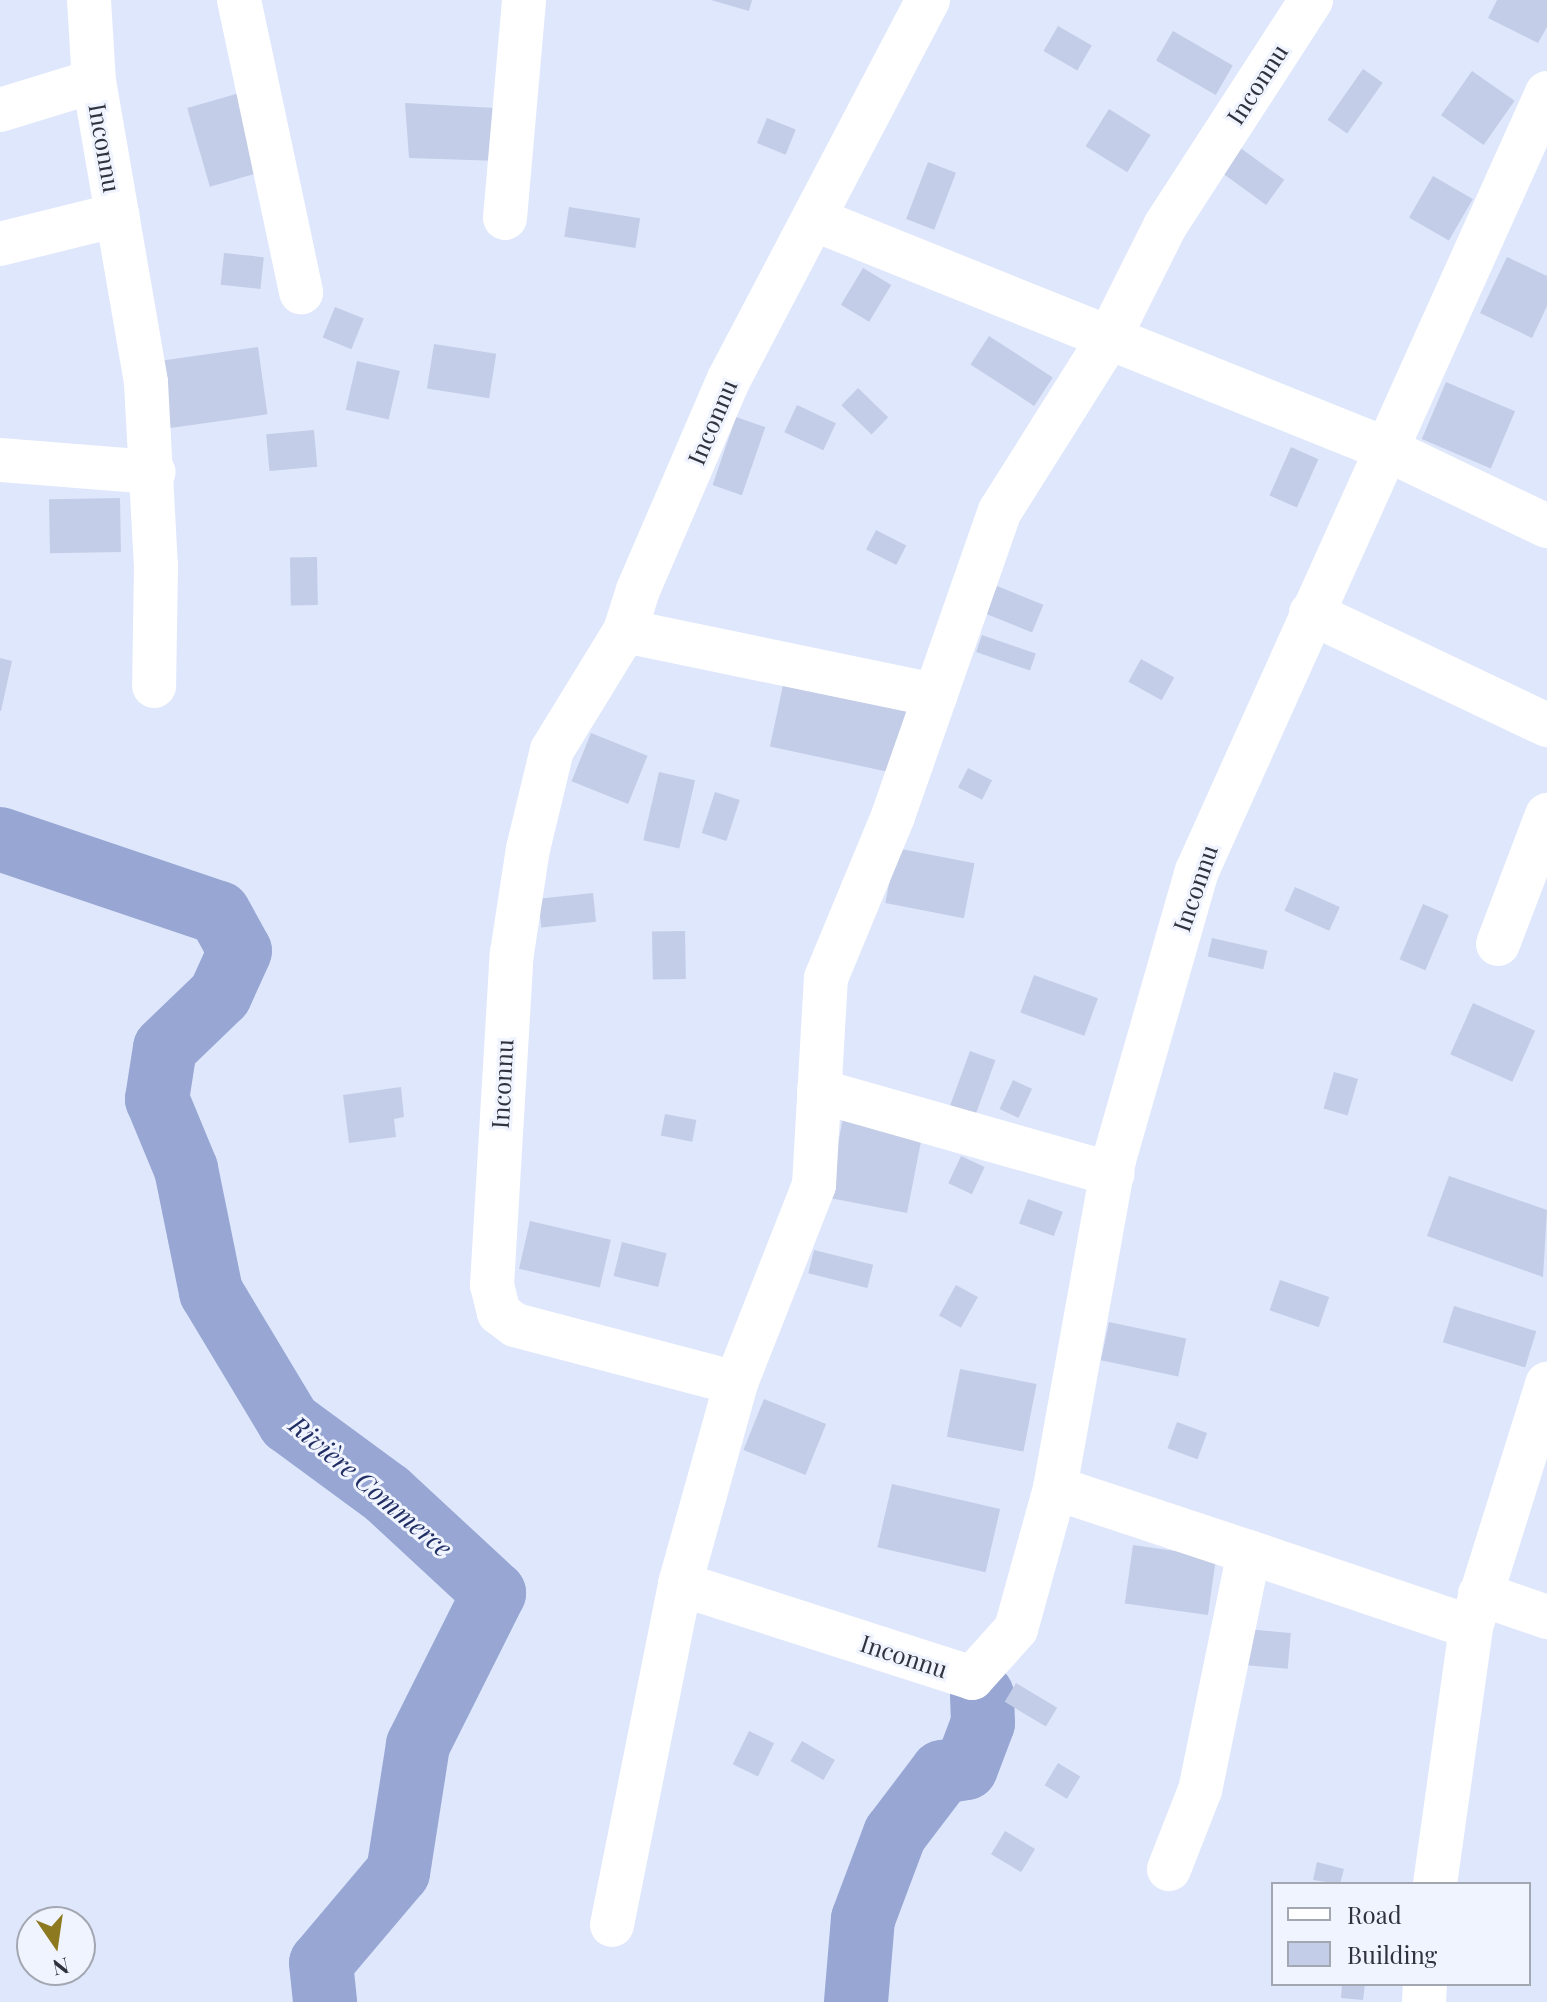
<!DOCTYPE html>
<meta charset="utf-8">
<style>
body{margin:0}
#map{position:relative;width:1547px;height:2002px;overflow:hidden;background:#dfe7fc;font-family:"Playfair Display",serif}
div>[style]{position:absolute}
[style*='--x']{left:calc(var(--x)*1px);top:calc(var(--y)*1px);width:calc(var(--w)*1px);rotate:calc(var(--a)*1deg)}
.river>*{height:64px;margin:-32px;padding:0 32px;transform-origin:32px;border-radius:32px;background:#97a6d3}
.building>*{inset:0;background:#c3cde7;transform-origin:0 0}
.minor>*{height:44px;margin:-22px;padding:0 22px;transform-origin:22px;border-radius:22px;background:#fff}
span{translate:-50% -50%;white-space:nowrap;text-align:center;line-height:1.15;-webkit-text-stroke:6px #f0f4ff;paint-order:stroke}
.street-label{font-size:24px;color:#30333d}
.water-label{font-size:26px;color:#212e64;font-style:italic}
.legend{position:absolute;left:1271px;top:1882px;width:260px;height:104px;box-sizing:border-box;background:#f0f4ff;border:2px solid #a3a7b1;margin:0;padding:10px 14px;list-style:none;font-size:24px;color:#30333d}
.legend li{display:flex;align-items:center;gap:16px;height:40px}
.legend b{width:40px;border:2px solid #a3a7b1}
.north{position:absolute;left:16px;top:1906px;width:80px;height:80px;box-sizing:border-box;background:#f0f4ff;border:2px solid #a3a7b1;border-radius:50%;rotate:167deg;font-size:22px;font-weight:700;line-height:32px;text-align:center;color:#30333d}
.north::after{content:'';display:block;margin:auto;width:28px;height:36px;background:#8d7a20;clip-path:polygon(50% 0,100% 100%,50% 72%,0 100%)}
</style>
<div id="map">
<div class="river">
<i style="--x:0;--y:839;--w:231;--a:18.7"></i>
<i style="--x:219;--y:913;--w:43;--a:61.1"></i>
<i style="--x:240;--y:951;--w:48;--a:114.4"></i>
<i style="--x:220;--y:995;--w:76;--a:136.1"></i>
<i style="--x:165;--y:1048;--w:52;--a:98.9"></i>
<i style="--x:157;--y:1099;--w:76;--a:67.5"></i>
<i style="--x:186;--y:1169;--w:126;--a:78.5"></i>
<i style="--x:211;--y:1292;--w:152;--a:59"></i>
<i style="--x:289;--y:1422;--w:122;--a:36.3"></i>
<i style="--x:387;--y:1494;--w:146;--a:42.8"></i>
<i style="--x:494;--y:1593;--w:170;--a:116.6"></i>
<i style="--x:418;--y:1745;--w:129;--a:98.9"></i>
<i style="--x:398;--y:1872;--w:119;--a:130.2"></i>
<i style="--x:321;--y:1963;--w:39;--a:84"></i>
<i style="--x:856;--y:2002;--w:83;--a:-85.2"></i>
<i style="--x:863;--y:1919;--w:91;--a:-69.4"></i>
<i style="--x:895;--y:1834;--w:78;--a:-52.8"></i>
<i style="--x:942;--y:1772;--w:24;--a:-9"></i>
<i style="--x:966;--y:1768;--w:48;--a:-69.3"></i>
<i style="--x:983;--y:1723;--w:28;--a:-92"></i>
</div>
<div class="building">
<i style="clip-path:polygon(711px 0,752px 0,749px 11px)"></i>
<i style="clip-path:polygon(1497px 0,1547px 0,1547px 27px,1538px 43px,1488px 18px)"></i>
<i style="left:1058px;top:26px;width:39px;height:29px;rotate:30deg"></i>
<i style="left:1173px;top:31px;width:69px;height:34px;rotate:30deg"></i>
<i style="left:1363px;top:69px;width:24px;height:62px;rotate:35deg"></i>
<i style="left:1472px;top:71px;width:52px;height:54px;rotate:35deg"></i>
<i style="left:243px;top:92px;width:82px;height:58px;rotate:74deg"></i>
<i style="clip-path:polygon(405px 103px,495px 108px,500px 161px,409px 158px)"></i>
<i style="left:1109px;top:109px;width:49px;height:44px;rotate:32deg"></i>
<i style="left:767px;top:118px;width:31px;height:27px;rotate:22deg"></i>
<i style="left:1235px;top:144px;width:61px;height:31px;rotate:36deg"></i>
<i style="left:928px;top:162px;width:30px;height:61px;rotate:21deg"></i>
<i style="left:1433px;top:176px;width:46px;height:48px;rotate:30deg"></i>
<i style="left:569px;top:207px;width:72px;height:30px;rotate:9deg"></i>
<i style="left:224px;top:253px;width:40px;height:32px;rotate:6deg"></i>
<i style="clip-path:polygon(1507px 257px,1547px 276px,1547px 306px,1532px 338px,1480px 313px)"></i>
<i style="left:863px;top:268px;width:33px;height:43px;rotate:31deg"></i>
<i style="left:335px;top:307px;width:31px;height:33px;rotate:22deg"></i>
<i style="left:989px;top:336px;width:76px;height:34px;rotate:33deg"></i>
<i style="left:434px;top:344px;width:63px;height:45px;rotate:9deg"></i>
<i style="left:258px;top:347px;width:68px;height:98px;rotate:82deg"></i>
<i style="left:357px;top:361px;width:44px;height:50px;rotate:13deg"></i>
<i style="left:1446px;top:382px;width:75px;height:62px;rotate:23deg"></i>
<i style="left:858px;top:388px;width:42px;height:24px;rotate:44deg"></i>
<i style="left:797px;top:405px;width:43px;height:30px;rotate:25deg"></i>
<i style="left:736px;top:417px;width:31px;height:72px;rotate:19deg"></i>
<i style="left:314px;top:430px;width:37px;height:48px;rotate:85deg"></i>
<i style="left:1291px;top:447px;width:30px;height:53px;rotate:24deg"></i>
<i style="left:120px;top:498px;width:54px;height:71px;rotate:89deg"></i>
<i style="left:876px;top:530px;width:34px;height:22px;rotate:27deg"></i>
<i style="left:317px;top:557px;width:48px;height:27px;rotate:89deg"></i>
<i style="left:997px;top:586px;width:50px;height:30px;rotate:22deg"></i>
<i style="left:982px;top:635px;width:57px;height:18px;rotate:19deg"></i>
<i style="clip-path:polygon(0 658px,12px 661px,1px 711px,0 711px)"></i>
<i style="left:1141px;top:659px;width:38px;height:26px;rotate:29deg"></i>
<i style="left:783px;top:685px;width:129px;height:63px;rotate:12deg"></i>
<i style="left:591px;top:733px;width:61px;height:52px;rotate:22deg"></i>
<i style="left:968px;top:768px;width:27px;height:22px;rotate:27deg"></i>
<i style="left:659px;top:772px;width:37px;height:70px;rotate:13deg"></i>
<i style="left:715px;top:792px;width:26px;height:43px;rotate:18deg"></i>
<i style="left:896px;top:848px;width:80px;height:56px;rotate:11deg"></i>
<i style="left:1295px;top:887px;width:49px;height:26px;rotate:24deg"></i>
<i style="left:593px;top:893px;width:29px;height:55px;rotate:84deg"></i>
<i style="left:1423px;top:904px;width:28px;height:60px;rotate:23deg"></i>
<i style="left:685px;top:931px;width:48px;height:33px;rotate:89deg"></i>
<i style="left:1212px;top:938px;width:57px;height:19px;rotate:13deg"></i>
<i style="left:1034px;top:975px;width:68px;height:40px;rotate:20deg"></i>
<i style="left:1473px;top:1003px;width:68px;height:56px;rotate:24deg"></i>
<i style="left:970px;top:1051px;width:27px;height:61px;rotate:20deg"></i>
<i style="left:1334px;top:1072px;width:25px;height:38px;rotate:16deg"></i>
<i style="left:1013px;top:1080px;width:21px;height:32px;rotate:25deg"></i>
<i style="clip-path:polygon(401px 1087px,404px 1117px,394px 1119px,396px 1137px,349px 1143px,343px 1095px)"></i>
<i style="left:665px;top:1114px;width:32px;height:22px;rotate:11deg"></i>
<i style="left:843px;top:1118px;width:81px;height:81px;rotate:11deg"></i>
<i style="left:961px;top:1156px;width:26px;height:30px;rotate:25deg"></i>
<i style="clip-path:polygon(1449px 1176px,1547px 1210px,1543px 1277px,1427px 1236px)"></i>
<i style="left:1028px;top:1199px;width:37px;height:26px;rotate:20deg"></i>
<i style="left:530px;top:1221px;width:83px;height:49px;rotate:13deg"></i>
<i style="left:622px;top:1242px;width:46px;height:35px;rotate:14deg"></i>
<i style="left:814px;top:1250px;width:61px;height:24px;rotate:14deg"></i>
<i style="left:1280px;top:1280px;width:52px;height:32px;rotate:19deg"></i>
<i style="left:956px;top:1285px;width:25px;height:35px;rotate:29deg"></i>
<i style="left:1454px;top:1306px;width:86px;height:38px;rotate:17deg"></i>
<i style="left:1109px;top:1322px;width:79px;height:39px;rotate:12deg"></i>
<i style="left:960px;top:1369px;width:78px;height:69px;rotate:11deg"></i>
<i style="left:764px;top:1399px;width:67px;height:55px;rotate:22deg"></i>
<i style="left:1177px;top:1422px;width:32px;height:28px;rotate:20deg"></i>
<i style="left:892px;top:1484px;width:111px;height:65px;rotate:13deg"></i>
<i style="left:1133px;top:1545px;width:84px;height:59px;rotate:8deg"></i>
<i style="left:1245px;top:1629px;width:46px;height:36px;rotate:5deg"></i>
<i style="left:1016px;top:1683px;width:48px;height:22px;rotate:31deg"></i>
<i style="left:749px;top:1731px;width:28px;height:37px;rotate:26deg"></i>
<i style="left:802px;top:1741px;width:38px;height:23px;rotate:30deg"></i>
<i style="left:1058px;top:1763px;width:26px;height:26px;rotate:31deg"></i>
<i style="left:1005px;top:1831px;width:35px;height:27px;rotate:31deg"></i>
<i style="clip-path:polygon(1317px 1862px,1344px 1869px,1340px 1884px,1313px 1880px)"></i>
<i style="clip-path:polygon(1342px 1984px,1365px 1984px,1363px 2000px,1341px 1998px)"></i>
</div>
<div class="minor">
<i style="--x:89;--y:0;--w:81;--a:86.5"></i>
<i style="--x:94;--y:81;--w:306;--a:80.2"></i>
<i style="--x:146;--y:383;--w:182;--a:86.9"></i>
<i style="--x:156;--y:565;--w:121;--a:90.9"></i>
<i style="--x:239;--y:0;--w:299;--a:78"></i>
<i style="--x:0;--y:110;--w:98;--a:-17.1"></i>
<i style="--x:505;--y:218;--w:219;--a:-85"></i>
<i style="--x:816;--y:220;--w:614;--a:21.89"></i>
<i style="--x:1386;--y:449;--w:178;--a:25.6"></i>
<i style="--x:0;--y:244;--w:121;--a:-13.9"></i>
<i style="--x:0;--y:460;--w:154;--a:4.5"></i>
<i style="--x:1311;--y:613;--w:261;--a:25.4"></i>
<i style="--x:625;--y:631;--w:317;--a:11.7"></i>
<i style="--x:1498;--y:944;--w:138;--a:-69.2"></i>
<i style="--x:819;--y:1091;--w:305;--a:15.8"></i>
<i style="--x:736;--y:1383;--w:228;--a:-165.3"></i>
<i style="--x:515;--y:1325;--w:20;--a:-143"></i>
<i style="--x:499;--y:1313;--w:29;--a:-104"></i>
<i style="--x:492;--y:1285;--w:333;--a:-86.6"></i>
<i style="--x:512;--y:953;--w:105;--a:-81.3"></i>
<i style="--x:528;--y:849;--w:102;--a:-76.4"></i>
<i style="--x:552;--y:750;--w:140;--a:-58.5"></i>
<i style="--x:625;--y:631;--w:43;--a:-72.4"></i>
<i style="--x:638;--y:590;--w:230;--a:-66.7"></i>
<i style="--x:729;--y:379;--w:428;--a:-62.3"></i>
<i style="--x:1055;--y:1488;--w:204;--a:18.3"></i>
<i style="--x:1249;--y:1552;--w:243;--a:101.6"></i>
<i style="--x:1200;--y:1790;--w:85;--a:111.4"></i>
<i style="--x:1249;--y:1552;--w:234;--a:18.7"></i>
<i style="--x:680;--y:1584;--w:307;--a:17.8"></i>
<i style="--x:972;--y:1678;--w:66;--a:-48.1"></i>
<i style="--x:1016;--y:1629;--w:146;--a:-74.5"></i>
<i style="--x:1055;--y:1488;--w:333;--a:-79.8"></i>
<i style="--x:1114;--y:1160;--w:301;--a:-74"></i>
<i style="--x:1197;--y:871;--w:853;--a:-65.78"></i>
<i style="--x:1480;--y:1594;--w:71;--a:18.9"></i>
<i style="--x:1435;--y:1884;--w:260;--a:-82"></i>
<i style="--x:1471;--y:1627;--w:255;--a:-72.6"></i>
<i style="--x:612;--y:1925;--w:348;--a:-78.7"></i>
<i style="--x:680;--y:1584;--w:209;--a:-74.4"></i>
<i style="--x:736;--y:1383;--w:213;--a:-68.5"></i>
<i style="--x:814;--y:1185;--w:207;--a:-86.7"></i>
<i style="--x:826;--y:978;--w:175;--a:-67.5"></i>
<i style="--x:893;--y:816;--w:323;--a:-70.7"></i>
<i style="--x:1000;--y:511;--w:207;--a:-57.8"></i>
<i style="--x:1110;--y:336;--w:123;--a:-63.4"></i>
<i style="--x:1165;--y:226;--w:269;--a:-57.1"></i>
<i style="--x:1424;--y:2002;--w:18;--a:-87"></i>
</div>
<div class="street-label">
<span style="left:1257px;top:84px;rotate:-57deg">Inconnu</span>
<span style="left:105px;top:148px;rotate:80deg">Inconnu</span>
<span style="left:712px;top:422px;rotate:-67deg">Inconnu</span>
<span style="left:1195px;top:888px;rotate:-71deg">Inconnu</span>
<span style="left:502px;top:1084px;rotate:-87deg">Inconnu</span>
<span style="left:904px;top:1656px;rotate:18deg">Inconnu</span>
</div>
<div class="water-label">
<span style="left:371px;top:1486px;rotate:40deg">Rivière Commerce</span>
</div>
<ul class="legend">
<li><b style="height:10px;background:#fff"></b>Road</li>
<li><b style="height:22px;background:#c3cde7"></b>Building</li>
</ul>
<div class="north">N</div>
</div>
